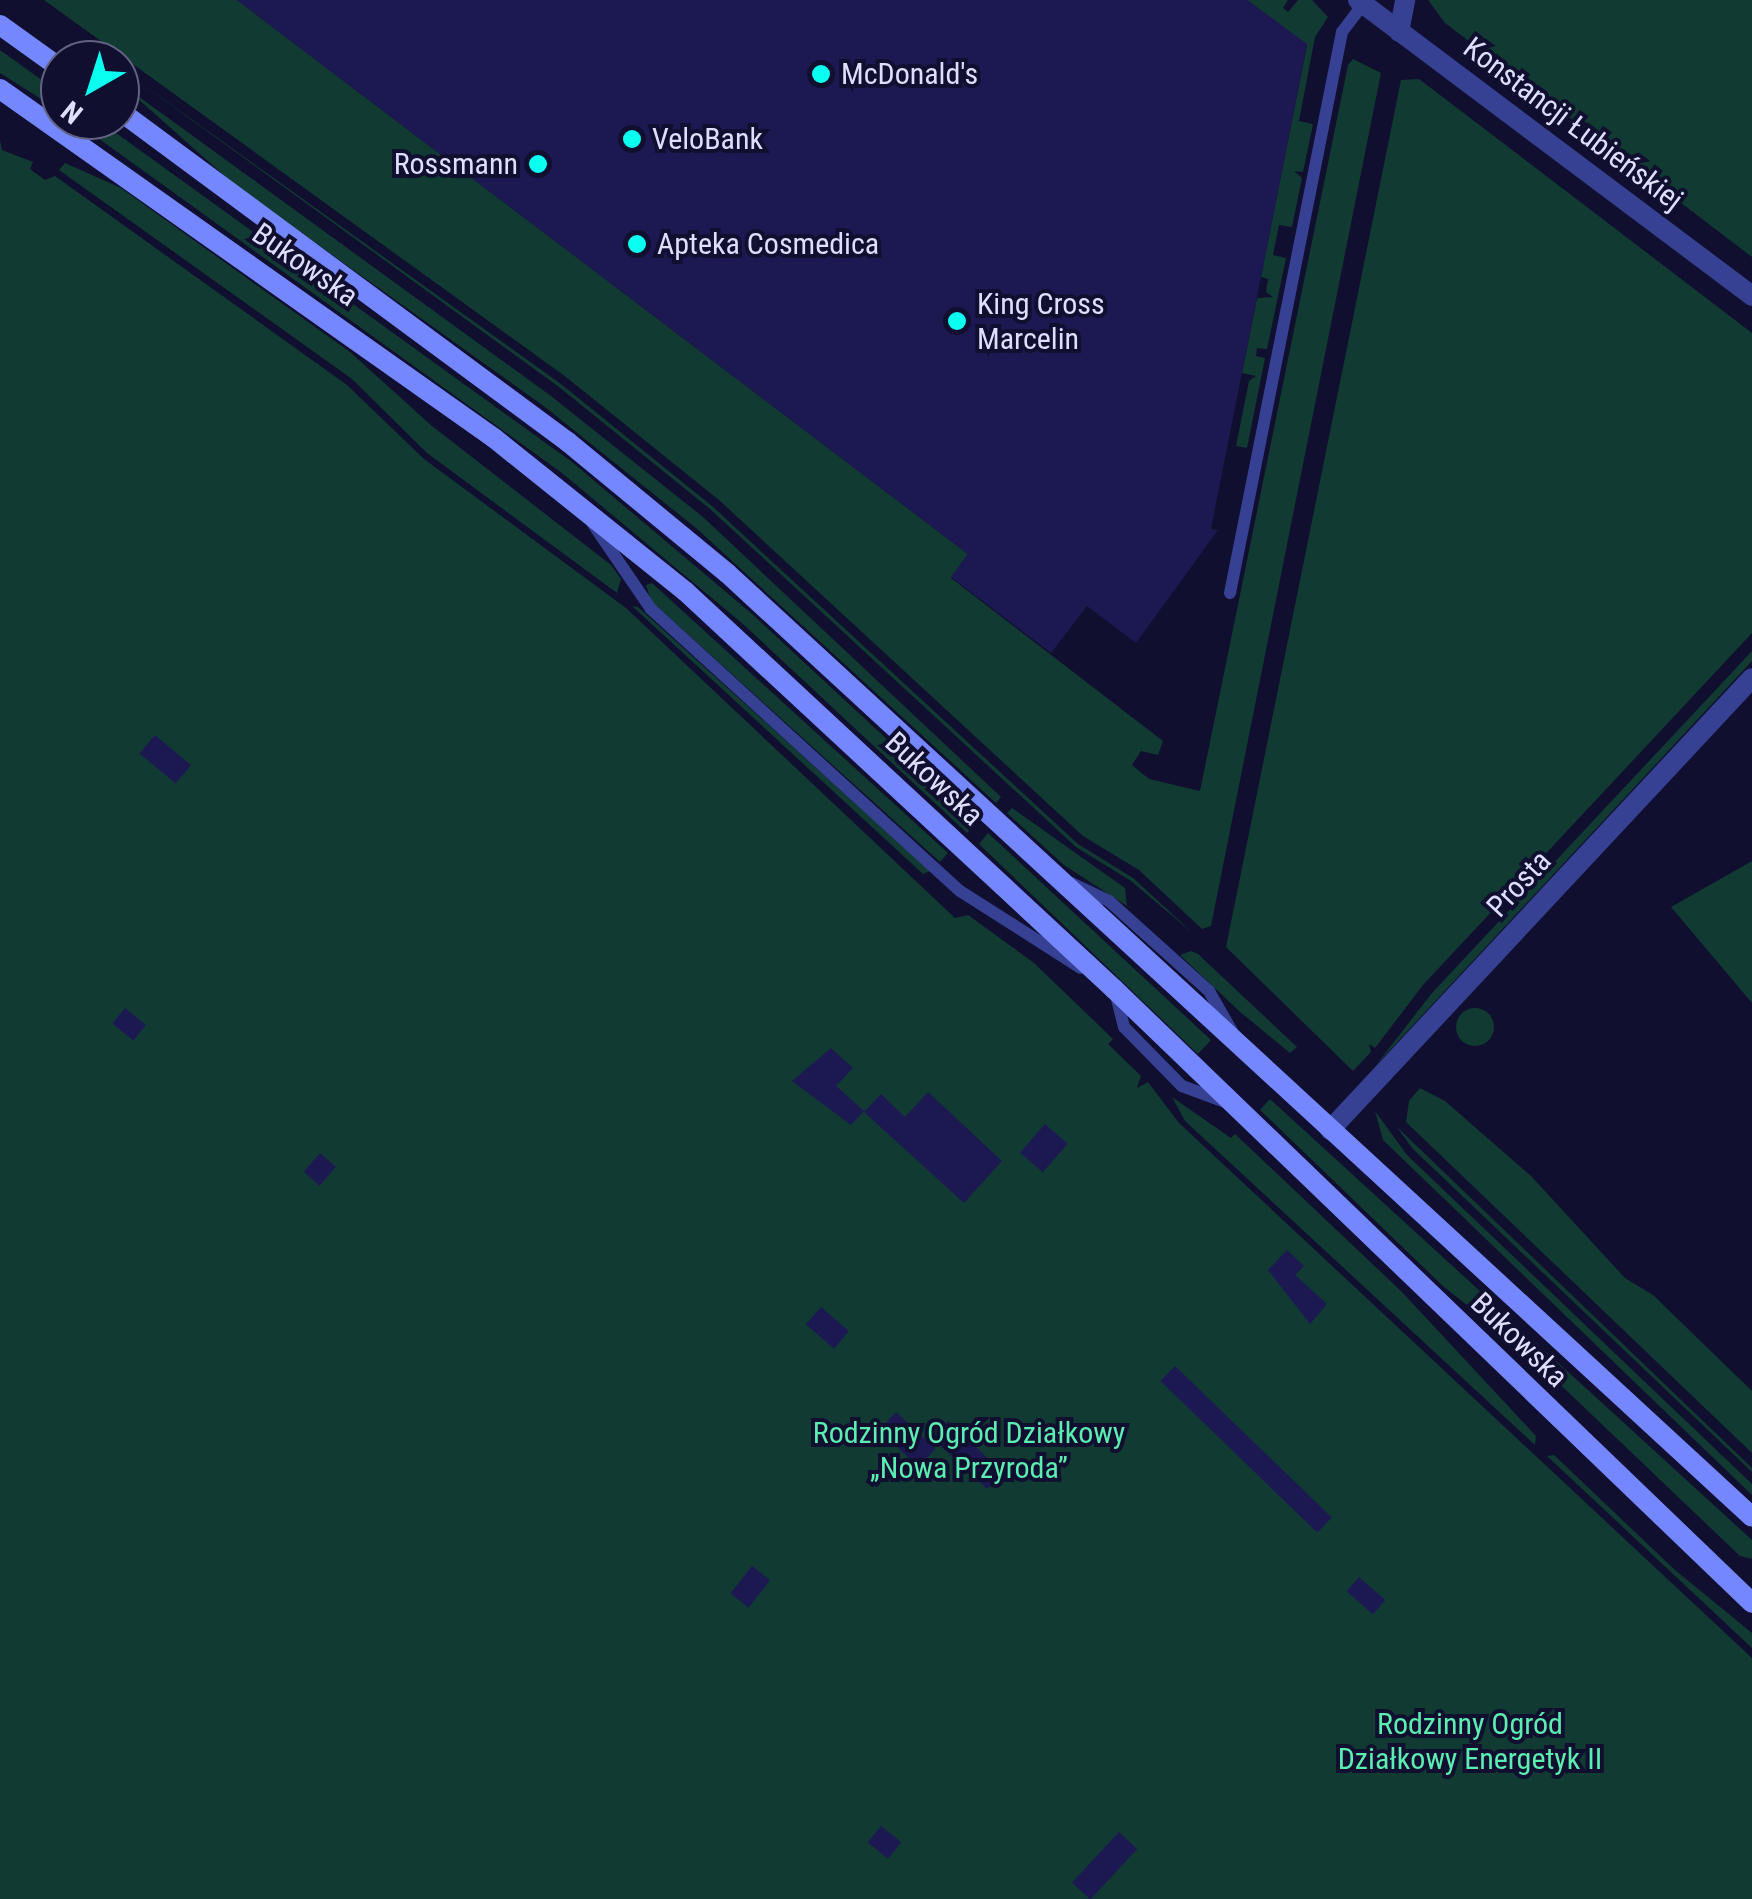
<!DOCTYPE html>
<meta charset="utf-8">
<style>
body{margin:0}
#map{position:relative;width:1752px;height:1899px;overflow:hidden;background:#100f2f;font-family:"Roboto Condensed",sans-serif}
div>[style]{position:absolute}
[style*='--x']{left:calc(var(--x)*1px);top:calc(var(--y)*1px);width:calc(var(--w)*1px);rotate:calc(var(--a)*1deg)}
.green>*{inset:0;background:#113a32}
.round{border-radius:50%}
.building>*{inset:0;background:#1c1952;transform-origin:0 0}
.lane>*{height:12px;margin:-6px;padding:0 6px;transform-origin:6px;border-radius:6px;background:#364193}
.street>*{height:20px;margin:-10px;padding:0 10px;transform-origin:10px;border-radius:10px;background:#364193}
.secondary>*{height:20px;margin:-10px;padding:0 10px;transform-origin:10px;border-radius:10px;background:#7587ff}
.dots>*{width:28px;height:28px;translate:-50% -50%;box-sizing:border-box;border:5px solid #100f2f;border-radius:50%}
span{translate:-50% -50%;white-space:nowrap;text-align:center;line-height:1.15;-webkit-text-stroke:8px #100f2f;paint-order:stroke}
.poi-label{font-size:30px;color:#dedfff}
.left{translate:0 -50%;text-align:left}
.right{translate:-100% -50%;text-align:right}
.street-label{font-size:30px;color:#dedfff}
.park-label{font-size:30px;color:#5cedb1}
.north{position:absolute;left:40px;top:40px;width:100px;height:100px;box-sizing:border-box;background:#100f2f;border:2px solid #626282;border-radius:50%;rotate:219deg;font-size:28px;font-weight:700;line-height:40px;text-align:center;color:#dedfff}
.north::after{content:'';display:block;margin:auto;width:35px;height:45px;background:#0afff0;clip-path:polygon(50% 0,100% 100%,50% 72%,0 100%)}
</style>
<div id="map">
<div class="green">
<i style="clip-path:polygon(44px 0,237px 0,968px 554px,951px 578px,1163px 741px,1158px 755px,1141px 751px,1132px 765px,1149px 779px,1200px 791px,1348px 65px,1353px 59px,1381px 73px,1211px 926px,1202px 929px,1139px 870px,1083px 836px,719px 500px,566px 377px)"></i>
<i style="clip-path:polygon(1247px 0,1288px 0,1283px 8px,1288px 12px,1298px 0,1312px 0,1328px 17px,1315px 37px,1299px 121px,1313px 124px,1303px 172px,1294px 171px,1302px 178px,1292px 227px,1279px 225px,1273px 255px,1286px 258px,1267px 349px,1257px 348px,1256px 356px,1265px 358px,1247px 448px,1236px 446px,1249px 381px,1256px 376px,1242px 373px,1257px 298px,1273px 297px,1266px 292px,1268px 279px,1261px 277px,1307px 45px)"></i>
<i style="clip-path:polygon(1428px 0,1752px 0,1752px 257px,1445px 23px)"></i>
<i style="clip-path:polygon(0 50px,60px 93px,60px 111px,0 73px)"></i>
<i style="clip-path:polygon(120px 68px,561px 384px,712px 506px,1078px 844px,1133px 878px,1194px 934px,1131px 881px,1076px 847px,710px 509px,559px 387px)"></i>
<i style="clip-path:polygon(1419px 79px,1752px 333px,1752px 633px,1423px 985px,1375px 1048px,1369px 1044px,1371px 1052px,1353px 1071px,1226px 947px,1401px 80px)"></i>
<i style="clip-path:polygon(120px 83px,551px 396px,703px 517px,1001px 797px,996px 803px,696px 528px,545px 407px,236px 186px)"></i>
<i style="clip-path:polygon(73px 120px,98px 120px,572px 462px,752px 614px,977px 823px,967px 833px,743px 624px,562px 473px)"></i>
<i style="clip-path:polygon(0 140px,2px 150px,33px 162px,30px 169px,45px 180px,55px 176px,347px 385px,424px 459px,626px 608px,955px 918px,968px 915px,1034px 963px,1113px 1039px,1108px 1044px,1141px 1076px,1137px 1088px,1148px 1082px,1179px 1123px,1752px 1658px,1752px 1899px,0 1899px)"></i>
<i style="clip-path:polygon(65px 163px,121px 188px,350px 352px,432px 426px,611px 565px,621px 579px,617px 593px,427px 453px,352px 379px,59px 170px)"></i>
<i style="clip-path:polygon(652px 583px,948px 853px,940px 862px,651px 601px,646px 585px)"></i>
<i style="clip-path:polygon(632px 606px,638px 607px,930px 871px,923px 874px)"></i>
<i style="clip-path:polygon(1752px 651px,1752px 661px,1376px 1065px,1432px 993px)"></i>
<i style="clip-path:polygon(1012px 808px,1125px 888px,1127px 906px,1064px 865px,1007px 813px)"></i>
<i style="clip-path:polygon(988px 833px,1211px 1040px,1198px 1054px,979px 844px)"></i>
<i style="clip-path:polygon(1752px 861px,1752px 1003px,1671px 907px)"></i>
<i style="clip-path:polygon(1191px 951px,1198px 954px,1297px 1047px,1290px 1053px,1239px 1011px,1180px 955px)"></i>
<i class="round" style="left:1456px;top:1008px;width:38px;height:38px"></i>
<i style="clip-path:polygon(1420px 1088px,1445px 1101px,1531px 1176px,1625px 1278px,1653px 1295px,1752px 1391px,1752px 1453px,1406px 1122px,1409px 1101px)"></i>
<i style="clip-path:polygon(1172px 1097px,1231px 1138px,1235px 1134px,1401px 1291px,1536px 1436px,1535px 1445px,1185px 1121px)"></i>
<i style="clip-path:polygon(1270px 1099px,1752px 1540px,1752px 1559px,1740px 1556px,1522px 1348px,1444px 1287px,1260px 1110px)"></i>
<i style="clip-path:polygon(1375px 1111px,1407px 1155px,1752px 1484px,1752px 1495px,1383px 1140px)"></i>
<i style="clip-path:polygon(1396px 1126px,1752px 1468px,1752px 1472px,1413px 1149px)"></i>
<i style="clip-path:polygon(1554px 1455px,1675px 1570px,1752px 1633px,1752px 1648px,1547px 1456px)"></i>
</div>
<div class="building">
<i style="clip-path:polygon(237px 0,1247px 0,1307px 44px,1211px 529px,1218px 530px,1136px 643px,1087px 606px,1051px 653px,951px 577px,968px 554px)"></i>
<i style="left:155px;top:735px;width:47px;height:24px;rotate:40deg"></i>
<i style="left:125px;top:1008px;width:27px;height:20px;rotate:39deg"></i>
<i style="clip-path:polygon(831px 1048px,853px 1068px,836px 1086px,864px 1111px,851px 1125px,792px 1081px)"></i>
<i style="clip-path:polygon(928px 1092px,1002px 1161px,964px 1203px,864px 1112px,881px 1094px,905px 1117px)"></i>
<i style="left:1045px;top:1124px;width:30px;height:38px;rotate:41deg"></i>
<i style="left:320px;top:1153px;width:21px;height:25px;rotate:41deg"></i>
<i style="clip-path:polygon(1287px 1250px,1304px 1266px,1295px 1275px,1327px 1304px,1310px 1324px,1268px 1270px)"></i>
<i style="left:821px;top:1307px;width:37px;height:23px;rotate:41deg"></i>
<i style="left:1175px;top:1366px;width:218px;height:21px;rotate:44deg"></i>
<i style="left:896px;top:1412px;width:54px;height:25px;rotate:43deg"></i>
<i style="left:948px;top:1421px;width:75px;height:23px;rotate:43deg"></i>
<i style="left:752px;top:1566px;width:23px;height:35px;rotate:38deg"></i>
<i style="left:1359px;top:1577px;width:35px;height:19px;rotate:41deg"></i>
<i style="left:881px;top:1826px;width:26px;height:21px;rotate:39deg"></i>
<i style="left:1119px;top:1832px;width:25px;height:69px;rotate:43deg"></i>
</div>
<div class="lane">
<i style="--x:593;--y:524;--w:103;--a:55.7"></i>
<i style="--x:651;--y:609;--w:418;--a:42.4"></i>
<i style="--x:960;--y:891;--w:143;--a:32.5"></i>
<i style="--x:1230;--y:593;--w:572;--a:-78.71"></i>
<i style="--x:1342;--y:32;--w:35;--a:-53"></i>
<i style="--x:1071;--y:883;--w:42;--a:25.3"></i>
<i style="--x:1109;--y:901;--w:135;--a:42"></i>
<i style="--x:1209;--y:991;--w:48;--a:60.3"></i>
<i style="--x:1116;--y:995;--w:33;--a:76"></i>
<i style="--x:1124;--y:1027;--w:83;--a:45.5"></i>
<i style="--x:1182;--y:1086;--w:49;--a:20.3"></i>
</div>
<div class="street">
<i style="--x:1358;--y:0;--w:493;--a:36.9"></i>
<i style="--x:1399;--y:32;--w:33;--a:-79"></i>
<i style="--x:1330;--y:1130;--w:618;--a:-46.97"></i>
</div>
<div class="secondary">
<i style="--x:0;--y:25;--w:74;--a:35.6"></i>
<i style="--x:0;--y:89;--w:605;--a:35.24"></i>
<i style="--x:494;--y:438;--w:245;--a:38.7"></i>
<i style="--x:685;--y:591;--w:585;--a:42.85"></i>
<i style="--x:1114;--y:989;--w:885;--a:43.9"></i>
<i style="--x:120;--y:111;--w:557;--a:36.46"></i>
<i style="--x:568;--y:442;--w:206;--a:39.5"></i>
<i style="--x:727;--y:573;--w:1393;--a:42.64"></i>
</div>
<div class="dots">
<i style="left:821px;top:74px;background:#0afff0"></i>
<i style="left:632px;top:139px;background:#0afff0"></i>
<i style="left:538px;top:164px;background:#0afff0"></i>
<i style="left:637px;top:244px;background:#0afff0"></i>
<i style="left:957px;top:321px;background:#0afff0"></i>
</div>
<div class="poi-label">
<span class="left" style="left:841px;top:74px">McDonald's</span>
<span class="left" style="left:652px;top:139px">VeloBank</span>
<span class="right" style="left:518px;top:164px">Rossmann</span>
<span class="left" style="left:657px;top:244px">Apteka Cosmedica</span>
<span class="left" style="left:977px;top:321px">King Cross<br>Marcelin</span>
</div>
<div class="street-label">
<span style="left:1573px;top:124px;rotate:37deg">Konstancji Łubieńskiej</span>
<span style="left:305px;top:265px;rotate:35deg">Bukowska</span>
<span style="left:934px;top:779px;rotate:43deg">Bukowska</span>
<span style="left:1519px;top:884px;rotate:-47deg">Prosta</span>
<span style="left:1519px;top:1340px;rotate:44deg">Bukowska</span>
</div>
<div class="park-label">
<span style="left:969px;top:1450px">Rodzinny Ogród Działkowy<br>„Nowa Przyroda”</span>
<span style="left:1470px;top:1741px">Rodzinny Ogród<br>Działkowy Energetyk II</span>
</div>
<div class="north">N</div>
</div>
